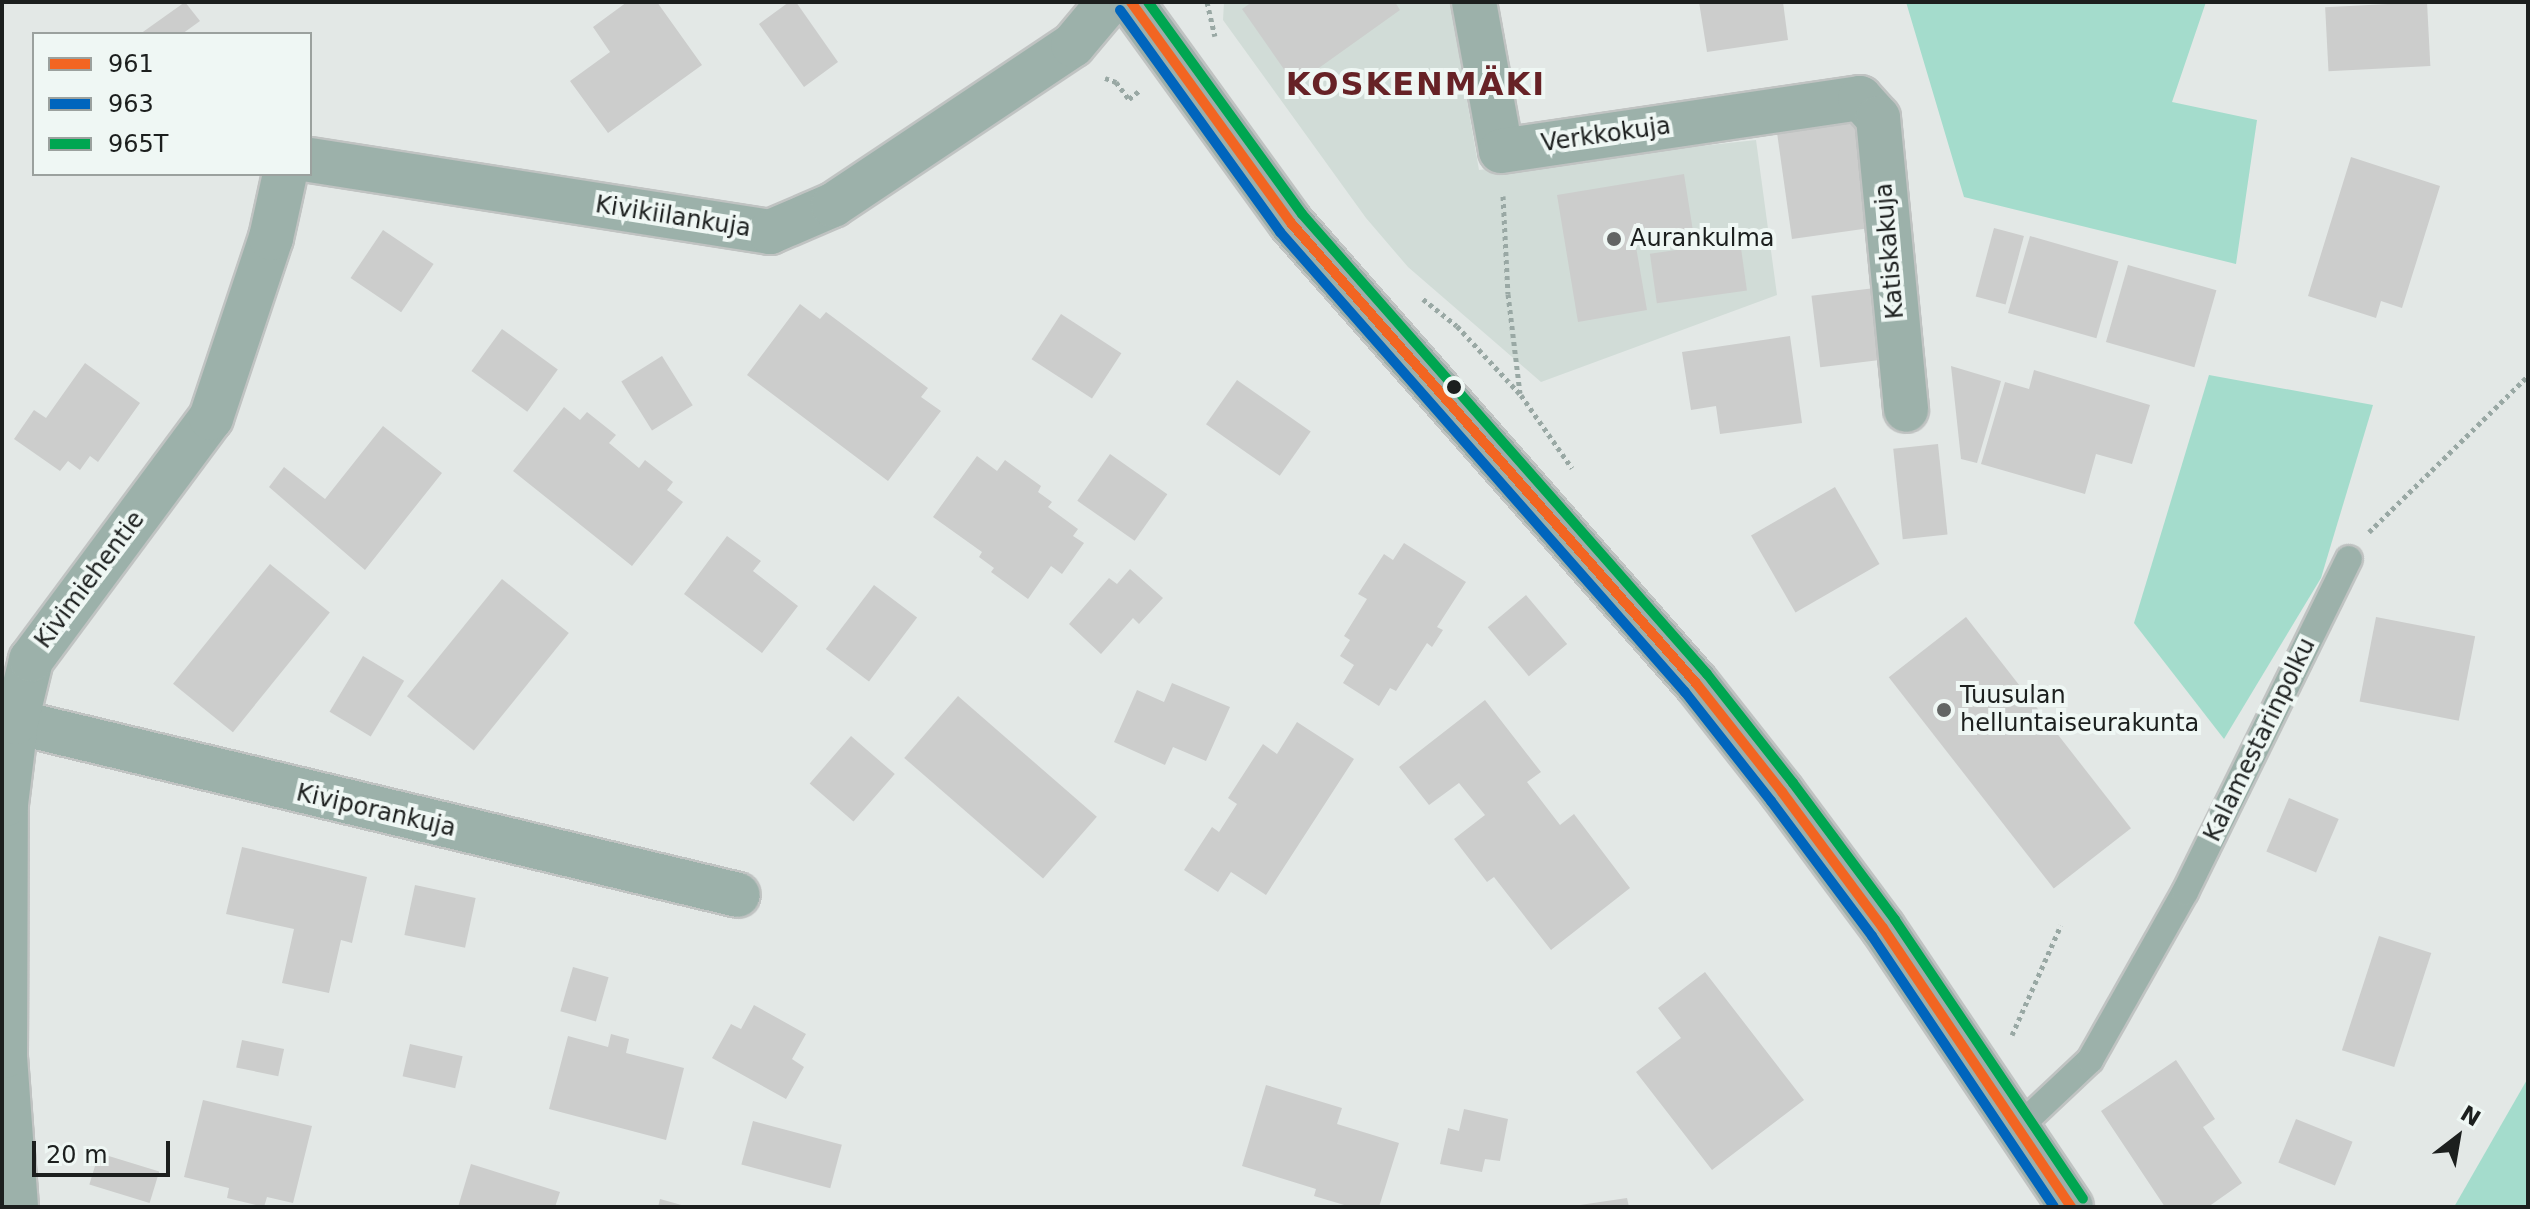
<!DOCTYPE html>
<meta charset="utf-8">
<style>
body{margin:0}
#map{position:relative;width:2530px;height:1209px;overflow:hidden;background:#e3e8e6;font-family:"DejaVu Sans",sans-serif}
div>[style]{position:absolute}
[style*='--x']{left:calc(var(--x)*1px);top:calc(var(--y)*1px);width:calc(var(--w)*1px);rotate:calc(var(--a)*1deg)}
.built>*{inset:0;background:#d1dcd7}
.green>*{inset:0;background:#a4dccc}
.building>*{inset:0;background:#cccdcc;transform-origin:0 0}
.path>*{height:5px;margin-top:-2.5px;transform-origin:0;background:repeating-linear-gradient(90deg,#99a8a4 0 4px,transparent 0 8px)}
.roads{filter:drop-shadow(2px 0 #c0c3c2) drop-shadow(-2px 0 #c0c3c2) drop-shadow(0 2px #c0c3c2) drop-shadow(0 -2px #c0c3c2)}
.lane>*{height:26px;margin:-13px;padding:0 13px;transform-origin:13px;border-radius:13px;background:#9cb1aa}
.street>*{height:44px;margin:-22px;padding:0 22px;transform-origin:22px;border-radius:22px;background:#9cb1aa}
.secondary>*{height:44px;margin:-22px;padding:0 22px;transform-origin:22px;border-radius:22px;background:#9cafaa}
.bus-1>*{height:10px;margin:-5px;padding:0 5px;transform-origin:5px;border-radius:5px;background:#f26522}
.bus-2>*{height:10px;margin:-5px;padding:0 5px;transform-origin:5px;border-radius:5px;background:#0065bd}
.bus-3>*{height:10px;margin:-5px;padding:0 5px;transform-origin:5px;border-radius:5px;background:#00a651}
.dots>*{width:22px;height:22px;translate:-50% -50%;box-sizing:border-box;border:4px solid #eff7f4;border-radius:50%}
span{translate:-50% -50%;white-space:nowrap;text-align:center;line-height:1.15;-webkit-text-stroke:8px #eff7f4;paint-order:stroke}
.street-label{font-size:24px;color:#1c1f1e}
.poi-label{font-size:24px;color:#1c1f1e}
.left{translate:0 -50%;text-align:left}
.district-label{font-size:32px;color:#672226;font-weight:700;letter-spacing:2px}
.frame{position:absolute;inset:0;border:4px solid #1c1f1e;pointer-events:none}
.legend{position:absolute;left:32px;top:32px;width:280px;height:144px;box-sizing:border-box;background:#eff7f4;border:2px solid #9ba19e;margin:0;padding:10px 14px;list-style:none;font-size:24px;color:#1c1f1e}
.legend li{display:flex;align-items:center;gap:16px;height:40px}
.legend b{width:40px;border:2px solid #9ba19e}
.north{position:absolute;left:2418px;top:1097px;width:80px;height:80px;-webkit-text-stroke:6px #eff7f4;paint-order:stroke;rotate:31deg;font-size:22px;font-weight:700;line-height:32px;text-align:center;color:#1c1f1e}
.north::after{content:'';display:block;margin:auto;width:28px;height:36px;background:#1c1f1e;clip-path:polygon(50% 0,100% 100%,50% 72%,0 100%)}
.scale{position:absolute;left:32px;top:1141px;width:138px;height:36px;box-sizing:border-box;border:4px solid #1c1f1e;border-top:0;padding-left:10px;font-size:24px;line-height:28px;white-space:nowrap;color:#1c1f1e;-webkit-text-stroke:6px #eff7f4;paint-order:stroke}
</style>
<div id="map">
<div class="built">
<i style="clip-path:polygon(1224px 2px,1450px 2px,1479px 170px,1756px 140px,1777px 295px,1541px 382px,1408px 267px,1366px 218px,1223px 20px)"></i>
</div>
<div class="green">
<i style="clip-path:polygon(1906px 2px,2206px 2px,2172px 102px,2257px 120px,2236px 264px,1964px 197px)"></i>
<i style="clip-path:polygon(2209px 375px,2373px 405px,2321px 578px,2224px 739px,2134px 623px)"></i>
<i style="clip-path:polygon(2528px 1078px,2528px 1207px,2454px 1207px)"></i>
</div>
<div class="building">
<i style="clip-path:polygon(185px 2px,200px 21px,182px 34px,140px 34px)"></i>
<i style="clip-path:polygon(627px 2px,657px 2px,702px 65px,608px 133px,570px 81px,610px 52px,593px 27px)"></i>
<i style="clip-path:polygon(789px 2px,796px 2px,838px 62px,804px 87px,759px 24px)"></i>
<i style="clip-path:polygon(1252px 2px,1395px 2px,1400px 10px,1295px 85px,1242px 9px)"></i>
<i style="clip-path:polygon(1699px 2px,1783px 2px,1788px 40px,1707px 52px)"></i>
<i style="left:2427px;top:2px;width:64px;height:102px;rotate:87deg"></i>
<i style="left:1855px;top:120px;width:109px;height:79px;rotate:82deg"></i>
<i style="clip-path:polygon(2351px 157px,2440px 186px,2402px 308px,2381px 301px,2376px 318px,2308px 296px)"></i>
<i style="clip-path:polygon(1684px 174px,1693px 231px,1635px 241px,1647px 310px,1578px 322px,1557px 195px)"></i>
<i style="left:1994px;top:228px;width:31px;height:71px;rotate:15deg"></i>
<i style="left:383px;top:230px;width:61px;height:58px;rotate:34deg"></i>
<i style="left:2030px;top:236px;width:92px;height:80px;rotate:16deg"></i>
<i style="left:1740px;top:241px;width:50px;height:91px;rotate:82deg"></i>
<i style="left:2128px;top:265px;width:92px;height:80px;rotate:16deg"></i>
<i style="left:1875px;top:288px;width:72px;height:64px;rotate:83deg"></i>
<i style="clip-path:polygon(800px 304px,820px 319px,826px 312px,928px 388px,921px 397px,941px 411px,888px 481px,747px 375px)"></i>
<i style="left:1061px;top:314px;width:72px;height:54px;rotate:33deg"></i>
<i style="left:502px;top:329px;width:69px;height:52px;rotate:36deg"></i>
<i style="clip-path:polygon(1790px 336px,1802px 423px,1720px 434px,1716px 406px,1691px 410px,1682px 352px)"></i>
<i style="left:662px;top:356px;width:58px;height:48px;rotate:58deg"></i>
<i style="clip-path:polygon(85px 363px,140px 403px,98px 462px,90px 456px,80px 470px,68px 461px,60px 471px,14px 439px,34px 410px,46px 418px)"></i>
<i style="clip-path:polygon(1951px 366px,2001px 381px,1977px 463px,1961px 459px)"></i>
<i style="clip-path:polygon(2034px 370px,2150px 405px,2132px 464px,2096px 454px,2085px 494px,1981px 464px,2005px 382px,2029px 389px)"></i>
<i style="left:1237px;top:380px;width:90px;height:54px;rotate:35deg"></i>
<i style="clip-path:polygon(564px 407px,580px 420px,587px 412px,616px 435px,609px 443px,639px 468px,645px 460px,673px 482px,667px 490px,683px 502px,632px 566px,513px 471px)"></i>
<i style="clip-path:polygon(383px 426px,442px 473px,365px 570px,269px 487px,284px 467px,325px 499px)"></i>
<i style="left:1938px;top:444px;width:91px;height:45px;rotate:84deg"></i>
<i style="left:1110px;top:454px;width:70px;height:57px;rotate:35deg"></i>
<i style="clip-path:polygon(977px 456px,997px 471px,1005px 460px,1041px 486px,1038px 492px,1052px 502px,1048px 507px,1078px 529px,1073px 536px,1084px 543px,1062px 574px,1051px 566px,1028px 599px,991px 572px,994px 568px,979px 557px,982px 552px,933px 517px)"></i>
<i style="left:1835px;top:487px;width:89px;height:97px;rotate:60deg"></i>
<i style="clip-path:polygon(727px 536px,761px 561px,753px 571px,798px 606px,762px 653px,684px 594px)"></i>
<i style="clip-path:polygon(1404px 543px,1466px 582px,1437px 627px,1443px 630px,1432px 647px,1427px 643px,1396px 691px,1390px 688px,1379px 706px,1343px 683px,1354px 665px,1340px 656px,1350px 640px,1344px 636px,1367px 599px,1358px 594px,1384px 554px,1393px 560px)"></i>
<i style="left:270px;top:564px;width:77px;height:154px;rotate:39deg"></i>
<i style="clip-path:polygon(1130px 569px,1163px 598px,1139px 624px,1133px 618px,1101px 654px,1069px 624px,1109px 578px,1117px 584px)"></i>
<i style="left:502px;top:579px;width:86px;height:151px;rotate:39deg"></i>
<i style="left:874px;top:585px;width:54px;height:80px;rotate:37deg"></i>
<i style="left:1526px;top:595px;width:64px;height:50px;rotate:50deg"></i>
<i style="left:1966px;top:617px;width:268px;height:98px;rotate:52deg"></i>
<i style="left:2376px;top:617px;width:101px;height:86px;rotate:11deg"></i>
<i style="left:363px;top:656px;width:48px;height:65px;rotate:31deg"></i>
<i style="clip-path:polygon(1172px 683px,1230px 707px,1206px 761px,1173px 747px,1165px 765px,1114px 742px,1137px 690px,1164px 702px)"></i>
<i style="left:958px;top:696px;width:184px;height:82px;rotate:41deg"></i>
<i style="clip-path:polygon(1485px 700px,1541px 772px,1527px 782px,1560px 825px,1574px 814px,1630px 888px,1551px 950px,1494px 877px,1487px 882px,1454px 839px,1485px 815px,1459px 783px,1429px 805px,1399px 767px)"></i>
<i style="clip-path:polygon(1297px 722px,1354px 759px,1266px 895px,1231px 872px,1218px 892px,1184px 870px,1212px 827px,1219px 832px,1237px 804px,1228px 798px,1263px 744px,1277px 754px)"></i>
<i style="left:851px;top:736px;width:58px;height:63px;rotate:41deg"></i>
<i style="left:2289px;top:798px;width:54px;height:58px;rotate:23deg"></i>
<i style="clip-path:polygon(242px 847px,367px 877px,352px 943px,341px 940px,329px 993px,282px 983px,294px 929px,226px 914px)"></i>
<i style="left:415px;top:885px;width:62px;height:51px;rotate:12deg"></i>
<i style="left:2379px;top:936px;width:55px;height:120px;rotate:18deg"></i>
<i style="left:573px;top:967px;width:37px;height:46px;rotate:16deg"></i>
<i style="clip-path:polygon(1705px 972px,1804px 1100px,1712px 1170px,1636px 1072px,1681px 1038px,1658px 1008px)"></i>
<i style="clip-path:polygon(754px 1005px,806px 1034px,792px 1059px,804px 1067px,786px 1099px,712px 1058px,731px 1024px,741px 1029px)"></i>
<i style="clip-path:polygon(611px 1034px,629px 1039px,626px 1053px,684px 1068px,666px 1140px,549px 1109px,568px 1036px,608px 1047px)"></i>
<i style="left:242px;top:1040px;width:43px;height:28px;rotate:12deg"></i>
<i style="left:410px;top:1044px;width:54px;height:33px;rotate:13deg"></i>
<i style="clip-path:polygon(2176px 1060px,2215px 1119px,2203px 1127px,2242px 1183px,2208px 1207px,2165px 1207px,2101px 1111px)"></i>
<i style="clip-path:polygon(1266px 1085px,1342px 1108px,1337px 1124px,1399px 1143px,1379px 1207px,1351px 1207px,1314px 1196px,1316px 1189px,1242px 1166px)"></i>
<i style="clip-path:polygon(203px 1100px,312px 1126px,293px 1203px,267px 1197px,264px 1207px,227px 1198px,229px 1188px,184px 1177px)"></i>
<i style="clip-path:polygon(1464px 1109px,1508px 1119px,1500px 1161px,1485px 1159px,1482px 1172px,1440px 1164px,1448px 1128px,1459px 1131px)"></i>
<i style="left:2296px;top:1119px;width:61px;height:47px;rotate:22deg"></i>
<i style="left:753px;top:1121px;width:92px;height:45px;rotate:15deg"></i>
<i style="left:99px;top:1153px;width:63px;height:33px;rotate:17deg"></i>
<i style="clip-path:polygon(471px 1164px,560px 1192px,555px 1207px,458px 1207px)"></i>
<i style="clip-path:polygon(1627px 1198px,1629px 1207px,1580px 1207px,1580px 1205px)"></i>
<i style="clip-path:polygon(660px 1199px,685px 1206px,685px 1207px,658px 1207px)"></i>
</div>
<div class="path">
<i style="--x:1207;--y:2;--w:35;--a:77"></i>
<i style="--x:1105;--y:78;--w:12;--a:20"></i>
<i style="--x:1116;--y:82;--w:21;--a:53"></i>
<i style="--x:1129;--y:99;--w:13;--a:-39"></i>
<i style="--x:1503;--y:196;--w:98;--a:87.1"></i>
<i style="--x:1508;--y:294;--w:100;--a:83.1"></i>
<i style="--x:1423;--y:299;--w:43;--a:38.5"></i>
<i style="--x:1457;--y:326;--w:94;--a:47.2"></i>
<i style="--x:1521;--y:395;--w:89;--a:55.1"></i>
<i style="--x:2369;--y:532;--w:223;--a:-44.5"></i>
<i style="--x:2012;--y:1035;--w:120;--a:-66"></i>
</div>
<div class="roads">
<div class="lane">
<i style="--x:2020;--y:1126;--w:96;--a:-43.3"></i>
<i style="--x:2090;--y:1060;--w:193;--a:-60.5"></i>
<i style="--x:2185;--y:892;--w:371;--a:-63.8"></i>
</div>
<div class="street">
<i style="--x:1474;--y:2;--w:151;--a:79.7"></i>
<i style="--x:1501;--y:151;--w:363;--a:-8.4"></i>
<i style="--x:1860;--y:98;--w:27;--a:48"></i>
<i style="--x:1878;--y:118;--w:293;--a:84.5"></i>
<i style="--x:310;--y:160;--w:466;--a:8.9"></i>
<i style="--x:770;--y:232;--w:69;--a:-23.2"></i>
<i style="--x:833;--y:205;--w:288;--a:-33.7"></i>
<i style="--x:1073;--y:45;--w:56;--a:-50.1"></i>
<i style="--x:16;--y:722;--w:742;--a:13.47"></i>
<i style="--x:16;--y:1207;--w:151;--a:-94.2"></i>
<i style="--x:5;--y:1056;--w:252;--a:-89.8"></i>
<i style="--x:6;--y:804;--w:83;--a:-83"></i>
<i style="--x:16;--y:722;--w:64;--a:-76.4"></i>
<i style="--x:31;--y:660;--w:302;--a:-53.4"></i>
<i style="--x:211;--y:418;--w:190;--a:-71.6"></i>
<i style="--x:271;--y:238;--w:66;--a:-77.7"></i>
</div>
<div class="secondary">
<i style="--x:1131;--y:2;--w:273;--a:54.1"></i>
<i style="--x:1291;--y:223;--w:613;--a:48.64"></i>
<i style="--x:1696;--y:683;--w:139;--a:51.7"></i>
<i style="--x:1782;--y:792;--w:169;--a:53.4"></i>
<i style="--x:1883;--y:928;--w:336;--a:56"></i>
</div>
</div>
<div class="bus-1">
<i style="--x:1131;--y:2;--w:273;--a:54.1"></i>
<i style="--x:1291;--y:223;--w:613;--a:48.64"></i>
<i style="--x:1696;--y:683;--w:139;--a:51.7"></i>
<i style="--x:1782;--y:792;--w:169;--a:53.4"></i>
<i style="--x:1883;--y:928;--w:336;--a:56"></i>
</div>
<div class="bus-2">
<i style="--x:1120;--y:10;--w:274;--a:54.2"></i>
<i style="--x:1280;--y:232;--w:613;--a:48.64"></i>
<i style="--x:1685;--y:692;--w:139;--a:51.7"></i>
<i style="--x:1771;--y:801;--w:169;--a:53.2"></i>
<i style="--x:1872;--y:936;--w:326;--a:56.1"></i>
</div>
<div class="bus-3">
<i style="--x:1148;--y:2;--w:262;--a:54"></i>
<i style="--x:1302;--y:214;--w:613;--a:48.64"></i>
<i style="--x:1707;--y:674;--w:139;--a:51.7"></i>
<i style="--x:1793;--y:783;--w:171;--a:53.3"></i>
<i style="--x:1895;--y:920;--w:336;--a:56"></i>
</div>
<div class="dots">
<i style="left:1614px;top:239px;background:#626564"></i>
<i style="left:1454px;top:387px;background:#1c1f1e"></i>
<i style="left:1944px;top:710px;background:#626564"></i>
</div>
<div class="street-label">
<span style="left:1606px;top:135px;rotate:-8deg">Verkkokuja</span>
<span style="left:673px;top:217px;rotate:9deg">Kivikiilankuja</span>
<span style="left:1890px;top:251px;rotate:-95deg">Katiskakuja</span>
<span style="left:90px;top:580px;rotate:-53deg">Kivimiehentie</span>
<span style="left:2260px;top:740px;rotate:-64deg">Kalamestarinpolku</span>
<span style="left:376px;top:811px;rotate:13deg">Kiviporankuja</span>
</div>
<div class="poi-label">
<span class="left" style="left:1630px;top:239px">Aurankulma</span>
<span class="left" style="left:1960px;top:710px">Tuusulan<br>helluntaiseurakunta</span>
</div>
<div class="district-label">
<span style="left:1416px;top:84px">KOSKENMÄKI</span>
</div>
<div class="frame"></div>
<ul class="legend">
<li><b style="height:10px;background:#f26522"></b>961</li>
<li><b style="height:10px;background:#0065bd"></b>963</li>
<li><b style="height:10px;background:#00a651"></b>965T</li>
</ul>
<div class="north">N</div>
<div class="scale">20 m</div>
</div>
